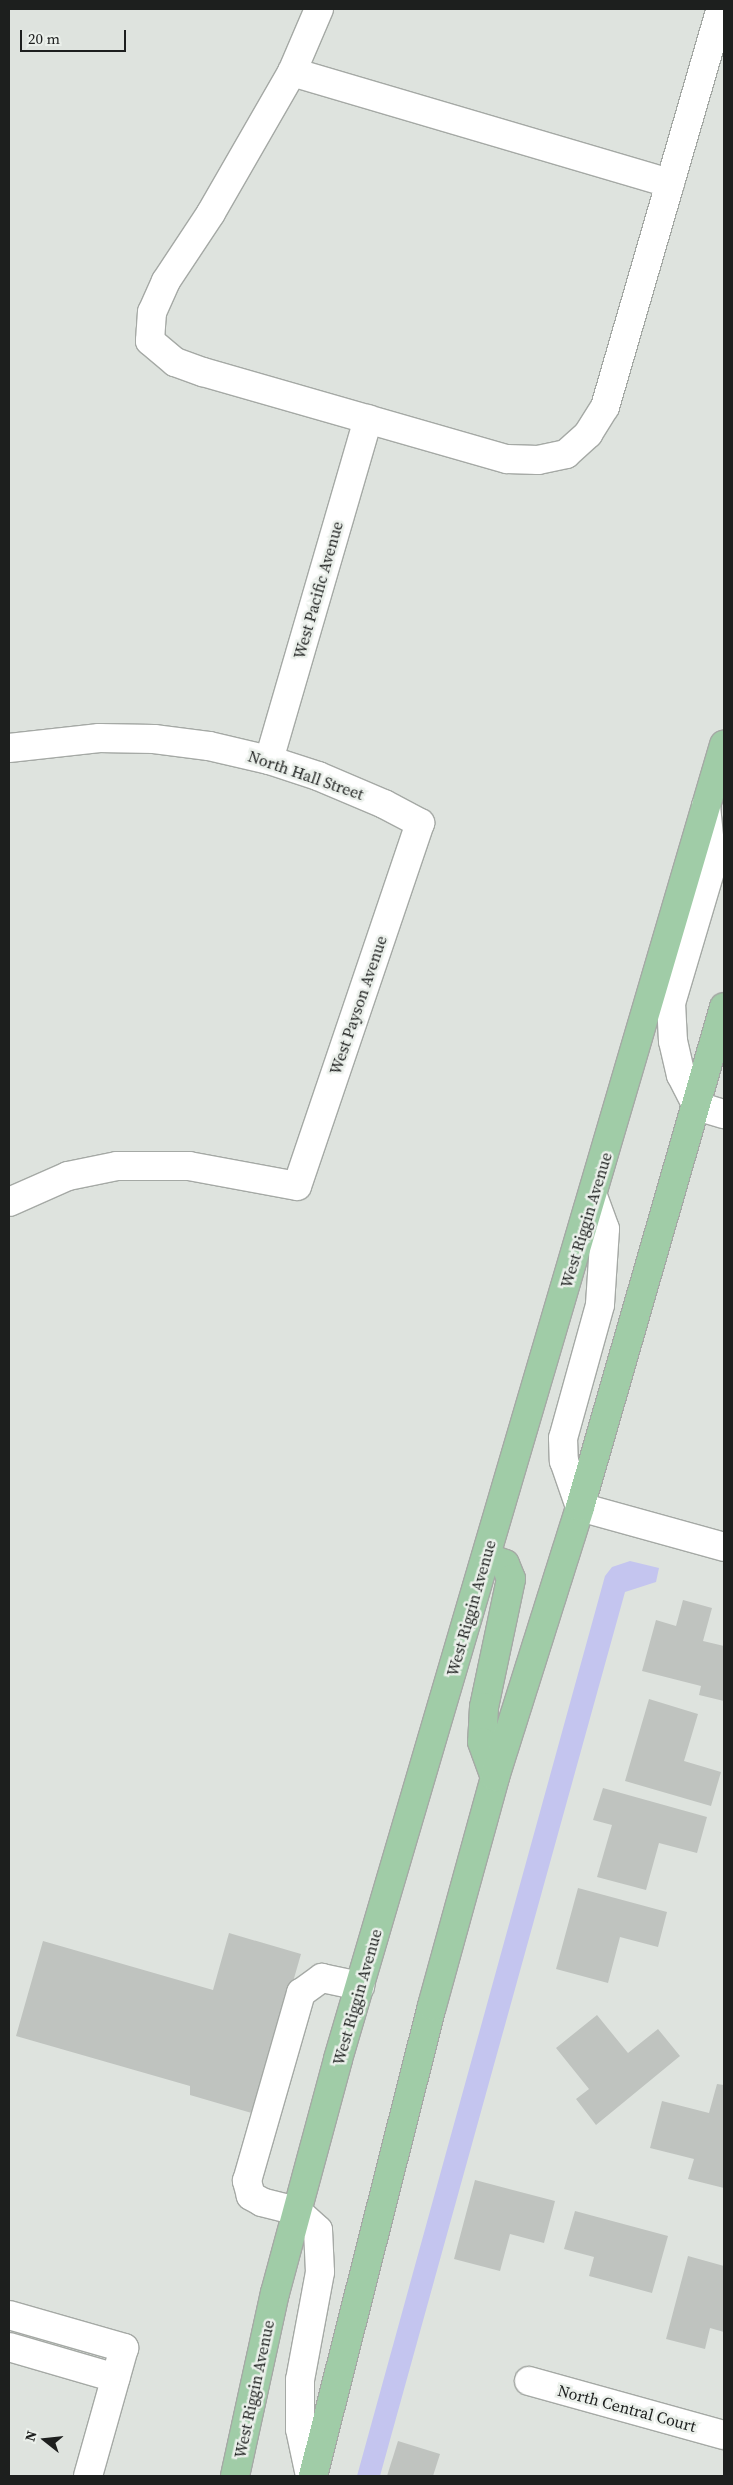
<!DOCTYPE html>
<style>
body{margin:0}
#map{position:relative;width:733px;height:2485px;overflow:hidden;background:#dee3de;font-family:"Source Serif 4",serif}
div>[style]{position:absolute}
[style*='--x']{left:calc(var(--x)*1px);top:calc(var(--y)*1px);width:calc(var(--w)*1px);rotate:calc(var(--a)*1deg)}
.green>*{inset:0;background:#c4c5ef}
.building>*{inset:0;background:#bfc3bf}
.roads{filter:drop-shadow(1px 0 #a5a9a5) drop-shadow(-1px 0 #a5a9a5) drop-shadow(0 1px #a5a9a5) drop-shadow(0 -1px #a5a9a5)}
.minor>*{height:28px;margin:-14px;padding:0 14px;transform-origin:14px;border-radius:14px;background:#fff}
.major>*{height:28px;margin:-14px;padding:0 14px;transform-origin:14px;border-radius:14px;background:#a0cca7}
span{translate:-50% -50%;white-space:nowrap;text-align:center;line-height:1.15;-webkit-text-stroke:5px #ebf0eb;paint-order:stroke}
.street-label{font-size:16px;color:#1d1f1e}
.frame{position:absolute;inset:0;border:10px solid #1d1f1e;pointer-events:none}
.north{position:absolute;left:20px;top:2415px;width:50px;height:50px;-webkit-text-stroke:4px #ebf0eb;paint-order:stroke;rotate:286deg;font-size:14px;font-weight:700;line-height:20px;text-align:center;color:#1d1f1e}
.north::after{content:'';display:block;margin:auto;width:18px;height:22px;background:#1d1f1e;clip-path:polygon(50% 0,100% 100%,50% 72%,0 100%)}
.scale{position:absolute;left:20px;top:30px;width:106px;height:22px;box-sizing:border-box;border:2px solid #1d1f1e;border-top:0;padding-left:6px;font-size:15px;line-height:18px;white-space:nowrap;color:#1d1f1e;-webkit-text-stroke:4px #ebf0eb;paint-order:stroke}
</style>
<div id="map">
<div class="green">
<i style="clip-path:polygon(630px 1561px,659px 1568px,656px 1582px,625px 1592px,380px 2476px,357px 2476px,605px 1576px,612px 1567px)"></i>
</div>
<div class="building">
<i style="clip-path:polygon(683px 1600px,712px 1608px,703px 1641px,724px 1646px,724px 1701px,699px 1695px,701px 1686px,642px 1671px,656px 1620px,676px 1626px)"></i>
<i style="clip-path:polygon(649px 1699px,698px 1714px,684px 1761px,721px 1772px,711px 1806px,625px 1781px)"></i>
<i style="clip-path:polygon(603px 1788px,707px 1817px,697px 1853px,659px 1843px,646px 1890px,597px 1877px,612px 1825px,593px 1820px)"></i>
<i style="clip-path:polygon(578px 1888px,667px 1912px,658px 1947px,620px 1937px,608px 1983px,556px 1969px)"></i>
<i style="clip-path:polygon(229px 1933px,301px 1954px,255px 2114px,190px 2095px,190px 2086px,16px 2036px,43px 1941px,213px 1990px)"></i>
<i style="clip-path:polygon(597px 2015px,628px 2053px,658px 2029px,680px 2056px,596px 2125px,576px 2099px,589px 2089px,556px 2048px)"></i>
<i style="clip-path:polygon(717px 2084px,724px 2085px,724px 2188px,688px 2179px,694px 2159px,650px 2148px,662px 2101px,709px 2113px)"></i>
<i style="clip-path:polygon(475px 2180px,555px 2201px,544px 2243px,510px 2234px,500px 2271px,454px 2259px)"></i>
<i style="clip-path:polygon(575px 2211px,668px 2236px,652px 2293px,589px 2276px,594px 2257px,564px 2249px)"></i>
<i style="clip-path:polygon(688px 2256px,724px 2266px,724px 2332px,710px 2328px,705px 2349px,666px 2339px)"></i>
<i style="clip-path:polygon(398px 2441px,440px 2454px,433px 2476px,387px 2476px)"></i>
</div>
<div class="roads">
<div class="minor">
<i style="--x:319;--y:9;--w:69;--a:113.2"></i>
<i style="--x:292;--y:72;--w:163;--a:119.9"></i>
<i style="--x:211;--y:213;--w:82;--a:123.5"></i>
<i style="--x:166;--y:281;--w:34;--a:114"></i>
<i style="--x:152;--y:312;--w:29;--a:94"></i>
<i style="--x:150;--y:341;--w:33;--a:40"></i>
<i style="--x:175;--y:362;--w:30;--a:20"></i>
<i style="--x:203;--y:372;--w:316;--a:16"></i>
<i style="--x:507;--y:459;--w:31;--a:2"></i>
<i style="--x:538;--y:460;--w:29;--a:-12"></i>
<i style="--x:566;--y:454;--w:30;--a:-42"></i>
<i style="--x:588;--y:434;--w:32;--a:-58"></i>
<i style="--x:605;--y:407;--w:415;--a:-73.8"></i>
<i style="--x:292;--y:72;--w:394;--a:16.4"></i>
<i style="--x:9;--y:748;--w:91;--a:-6.3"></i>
<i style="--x:99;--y:738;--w:55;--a:1"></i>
<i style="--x:154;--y:739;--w:55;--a:7.3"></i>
<i style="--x:209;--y:746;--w:62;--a:13.1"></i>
<i style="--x:269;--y:760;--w:52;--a:18.1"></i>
<i style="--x:318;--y:776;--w:72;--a:23"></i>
<i style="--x:384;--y:804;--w:41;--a:27.8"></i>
<i style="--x:420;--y:823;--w:383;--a:108.7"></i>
<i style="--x:297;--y:1186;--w:110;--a:-169.5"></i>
<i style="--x:189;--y:1166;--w:72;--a:180"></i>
<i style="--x:117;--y:1166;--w:50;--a:168.5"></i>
<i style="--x:68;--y:1176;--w:64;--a:156.2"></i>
<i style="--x:269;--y:760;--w:355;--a:-73.8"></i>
<i style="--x:706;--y:806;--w:59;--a:84.2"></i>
<i style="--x:712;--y:865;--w:144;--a:106.5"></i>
<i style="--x:671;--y:1003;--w:38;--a:87"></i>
<i style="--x:673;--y:1041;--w:35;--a:77"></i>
<i style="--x:681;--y:1075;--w:35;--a:63"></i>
<i style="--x:697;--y:1106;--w:28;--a:17"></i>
<i style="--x:593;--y:1196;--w:35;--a:70"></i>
<i style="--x:605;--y:1229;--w:76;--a:93.8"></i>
<i style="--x:600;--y:1305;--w:138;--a:105.5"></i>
<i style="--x:563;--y:1438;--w:23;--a:88"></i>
<i style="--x:564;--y:1461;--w:49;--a:70.8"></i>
<i style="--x:580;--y:1507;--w:149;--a:15.5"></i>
<i style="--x:9;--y:2315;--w:120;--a:16"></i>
<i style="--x:124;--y:2348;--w:133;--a:105.7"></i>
<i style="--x:9;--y:2347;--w:111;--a:16.2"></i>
<i style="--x:529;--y:2381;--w:202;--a:15.5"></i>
<i style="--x:310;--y:2476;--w:48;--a:-102"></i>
<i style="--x:300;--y:2429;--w:49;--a:-90"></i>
<i style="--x:300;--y:2380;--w:110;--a:-79.5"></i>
<i style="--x:320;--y:2272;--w:42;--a:-92.7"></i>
<i style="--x:318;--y:2230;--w:28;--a:-138"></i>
<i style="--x:297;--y:2211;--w:36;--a:-166"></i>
<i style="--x:262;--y:2202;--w:13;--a:-151"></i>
<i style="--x:251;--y:2196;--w:16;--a:-105"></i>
<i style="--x:247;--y:2181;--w:196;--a:-74"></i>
<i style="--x:301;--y:1993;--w:26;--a:-36"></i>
<i style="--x:322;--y:1978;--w:39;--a:12"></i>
</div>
<div class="major">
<i style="--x:486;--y:1557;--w:20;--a:20"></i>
<i style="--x:505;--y:1564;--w:16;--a:68"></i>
<i style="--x:511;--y:1579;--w:131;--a:101.9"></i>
<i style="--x:484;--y:1707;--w:35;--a:93"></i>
<i style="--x:482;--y:1742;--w:37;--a:70"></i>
<i style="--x:235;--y:2476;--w:187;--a:-77.7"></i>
<i style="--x:275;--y:2293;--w:242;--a:-74.9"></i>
<i style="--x:338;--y:2059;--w:1370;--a:-73.63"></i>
<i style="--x:313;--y:2476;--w:485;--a:-75.8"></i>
<i style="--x:432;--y:2006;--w:238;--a:-74.6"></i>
<i style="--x:495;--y:1777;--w:283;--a:-72.5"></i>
<i style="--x:580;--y:1507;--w:520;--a:-73.93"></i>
</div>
</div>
<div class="street-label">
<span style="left:318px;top:590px;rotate:-74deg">West Pacific Avenue</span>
<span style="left:306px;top:775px;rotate:19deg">North Hall Street</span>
<span style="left:358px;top:1005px;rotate:-71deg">West Payson Avenue</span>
<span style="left:586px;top:1220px;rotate:-73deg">West Riggin Avenue</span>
<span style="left:471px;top:1608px;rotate:-74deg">West Riggin Avenue</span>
<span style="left:357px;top:1997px;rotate:-74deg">West Riggin Avenue</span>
<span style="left:254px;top:2389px;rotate:-78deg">West Riggin Avenue</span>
<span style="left:627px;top:2408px;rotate:15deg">North Central Court</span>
</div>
<div class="frame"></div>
<div class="north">N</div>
<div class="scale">20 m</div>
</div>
